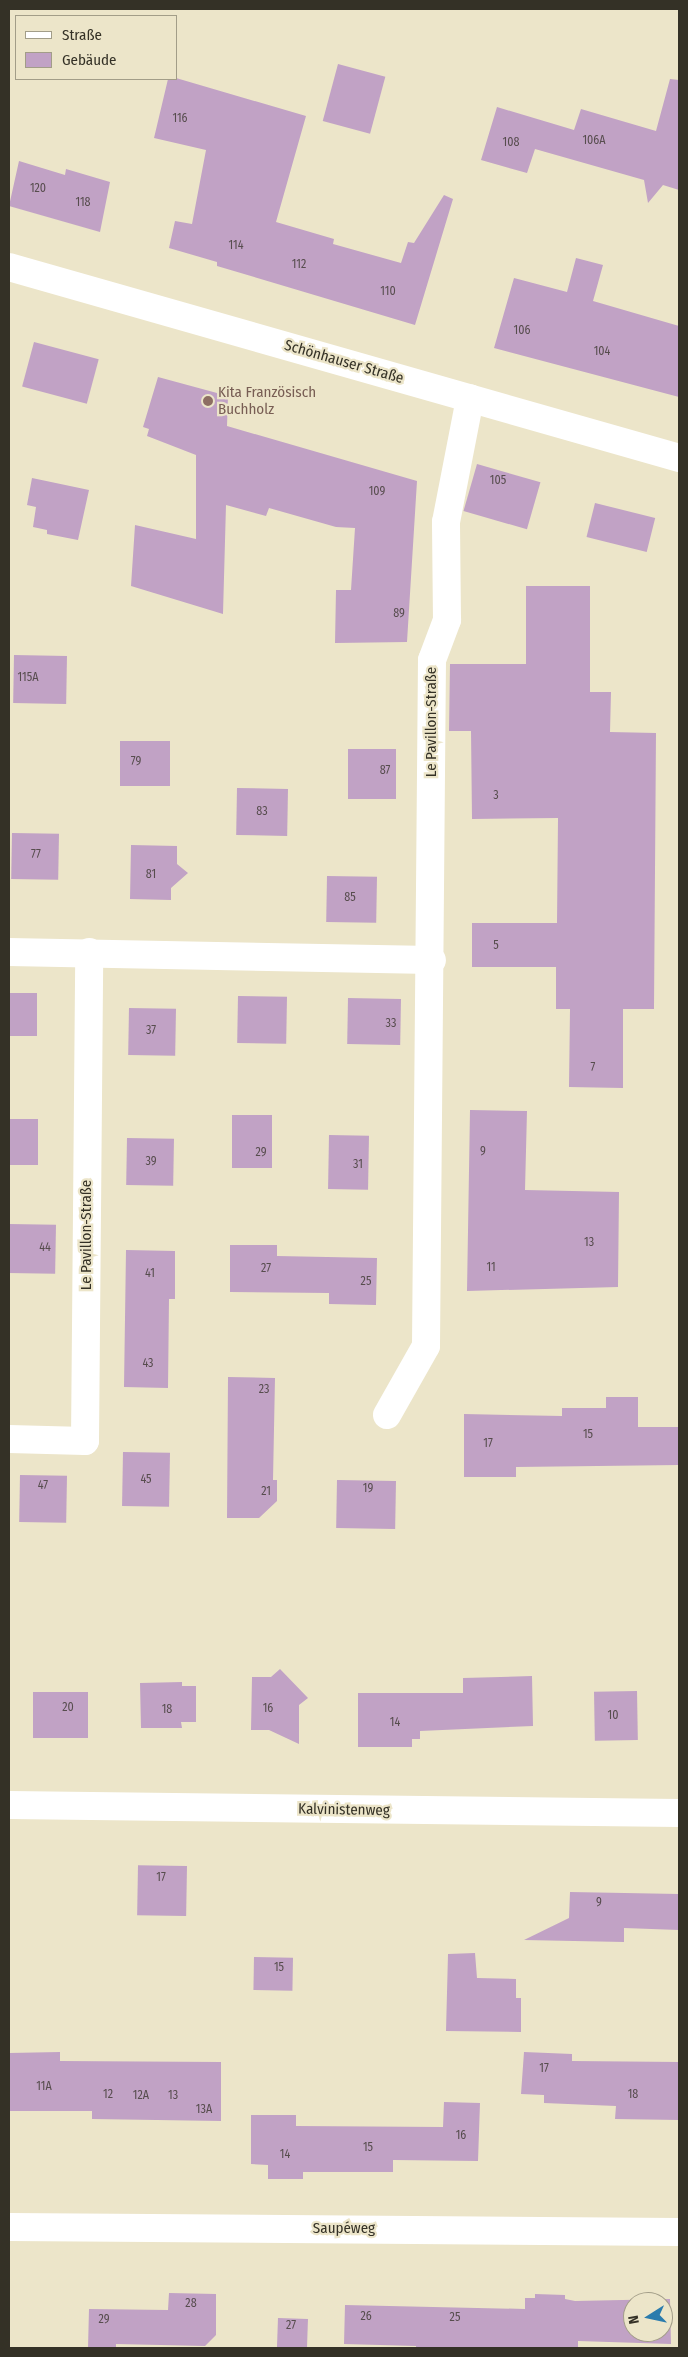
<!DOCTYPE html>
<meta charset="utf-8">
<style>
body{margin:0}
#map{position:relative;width:688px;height:2357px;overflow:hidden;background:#ece5c9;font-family:"Fira Sans Condensed",sans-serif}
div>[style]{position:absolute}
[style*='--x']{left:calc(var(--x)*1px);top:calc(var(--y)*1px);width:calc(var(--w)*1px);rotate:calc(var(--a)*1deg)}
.building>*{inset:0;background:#c1a2c5;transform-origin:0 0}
.minor>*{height:28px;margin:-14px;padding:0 14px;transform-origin:14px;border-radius:14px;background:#fff}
.dots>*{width:14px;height:14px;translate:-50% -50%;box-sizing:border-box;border:2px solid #ece5c9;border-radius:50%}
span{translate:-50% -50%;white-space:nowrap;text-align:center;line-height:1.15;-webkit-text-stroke:4.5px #ece5c9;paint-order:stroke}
.number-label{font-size:12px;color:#574d4e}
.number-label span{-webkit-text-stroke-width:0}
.street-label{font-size:15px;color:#343126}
.education-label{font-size:15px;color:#785e54}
.left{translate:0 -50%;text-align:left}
.frame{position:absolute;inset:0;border:10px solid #343126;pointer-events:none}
.legend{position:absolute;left:15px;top:15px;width:162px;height:65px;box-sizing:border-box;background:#ece5c9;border:1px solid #a29d88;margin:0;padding:6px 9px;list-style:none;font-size:15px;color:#343126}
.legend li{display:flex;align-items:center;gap:10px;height:25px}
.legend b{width:25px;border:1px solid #a29d88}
.north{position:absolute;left:623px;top:2292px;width:50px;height:50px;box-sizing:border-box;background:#ece5c9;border:1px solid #a29d88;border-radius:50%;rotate:260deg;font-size:14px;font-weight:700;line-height:20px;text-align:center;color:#343126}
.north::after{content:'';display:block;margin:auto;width:18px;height:22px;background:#2b7cad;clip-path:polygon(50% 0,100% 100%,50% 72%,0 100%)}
</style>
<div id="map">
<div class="building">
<i style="left:338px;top:64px;width:49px;height:59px;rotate:15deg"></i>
<i style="clip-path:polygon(176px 78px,306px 116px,276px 222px,334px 239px,333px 244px,401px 263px,408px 242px,414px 243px,444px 195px,453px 199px,415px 325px,217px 266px,217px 262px,169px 248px,175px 221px,192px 224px,206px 150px,154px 138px,168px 79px)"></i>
<i style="clip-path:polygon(670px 79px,679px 80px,679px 190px,663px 185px,648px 203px,644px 180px,535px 149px,527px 173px,481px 160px,497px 107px,574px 130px,581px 109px,656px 131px)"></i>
<i style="clip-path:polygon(19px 161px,65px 175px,66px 169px,110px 182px,100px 232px,9px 206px)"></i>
<i style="clip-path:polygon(576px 258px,603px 265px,593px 301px,679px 326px,679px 397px,494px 348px,514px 278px,567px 292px)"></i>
<i style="left:34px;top:342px;width:67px;height:46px;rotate:15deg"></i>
<i style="clip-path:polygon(158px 377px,228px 396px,227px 426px,417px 481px,407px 642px,335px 643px,336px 590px,351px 590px,355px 528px,336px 527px,269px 508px,266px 516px,226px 505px,223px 614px,131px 586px,135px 525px,196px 539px,196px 455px,147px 436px,149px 429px,143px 427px)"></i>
<i style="left:477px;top:464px;width:66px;height:49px;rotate:16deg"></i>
<i style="clip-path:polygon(32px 478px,89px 490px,78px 540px,47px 534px,47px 530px,33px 527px,36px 507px,27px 505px)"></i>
<i style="left:595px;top:503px;width:62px;height:35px;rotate:14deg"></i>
<i style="clip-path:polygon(526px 586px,590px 586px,590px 692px,611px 692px,610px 732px,656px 733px,654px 1009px,623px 1009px,623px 1088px,569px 1087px,570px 1009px,556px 1009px,556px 967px,472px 967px,472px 923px,557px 923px,558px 818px,472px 819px,471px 731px,449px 731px,450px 664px,526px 664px)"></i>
<i style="left:14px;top:655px;width:53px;height:48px;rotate:1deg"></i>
<i style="left:120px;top:741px;width:50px;height:45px"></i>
<i style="left:348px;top:749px;width:48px;height:50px"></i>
<i style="left:237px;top:788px;width:51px;height:47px;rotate:1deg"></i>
<i style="left:12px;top:833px;width:47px;height:46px;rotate:1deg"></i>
<i style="clip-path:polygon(131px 845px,177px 846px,177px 864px,188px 873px,171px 888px,171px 900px,130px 899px)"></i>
<i style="left:327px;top:876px;width:50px;height:46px;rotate:1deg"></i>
<i style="left:9px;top:993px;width:28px;height:43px"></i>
<i style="left:238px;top:996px;width:49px;height:47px;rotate:1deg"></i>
<i style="left:348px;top:998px;width:53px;height:46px;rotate:1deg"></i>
<i style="left:129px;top:1008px;width:47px;height:47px;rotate:1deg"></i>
<i style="clip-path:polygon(470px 1110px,527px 1111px,525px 1190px,619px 1192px,618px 1287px,467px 1291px)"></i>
<i style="left:232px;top:1115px;width:40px;height:53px"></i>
<i style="left:9px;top:1119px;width:29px;height:46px"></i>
<i style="left:329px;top:1135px;width:40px;height:54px;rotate:1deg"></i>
<i style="left:127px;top:1138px;width:47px;height:47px;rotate:1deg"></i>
<i style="left:9px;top:1224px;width:47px;height:49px;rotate:1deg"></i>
<i style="clip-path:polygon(230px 1245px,277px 1245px,277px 1256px,377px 1258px,376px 1305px,329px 1304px,329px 1293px,230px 1292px)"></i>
<i style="clip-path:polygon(126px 1250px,175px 1251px,175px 1299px,169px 1299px,168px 1388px,124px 1387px)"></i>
<i style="clip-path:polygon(228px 1377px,275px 1378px,273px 1480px,277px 1480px,277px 1501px,259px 1518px,227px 1518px)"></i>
<i style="clip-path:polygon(606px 1397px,638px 1397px,638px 1427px,679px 1427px,679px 1465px,516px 1467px,516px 1477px,464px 1477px,464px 1414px,562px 1416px,562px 1408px,606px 1408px)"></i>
<i style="left:123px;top:1452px;width:47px;height:54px;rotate:1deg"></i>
<i style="left:20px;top:1475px;width:47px;height:47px;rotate:1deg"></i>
<i style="left:337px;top:1480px;width:59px;height:48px;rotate:1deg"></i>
<i style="clip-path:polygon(280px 1669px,308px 1698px,299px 1705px,299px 1744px,269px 1730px,251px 1730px,252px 1677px,271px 1677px)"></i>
<i style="clip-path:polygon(532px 1676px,533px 1726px,420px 1731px,420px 1739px,412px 1739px,412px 1747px,358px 1747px,358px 1693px,463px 1693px,463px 1678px)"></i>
<i style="clip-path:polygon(182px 1682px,182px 1686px,196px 1686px,196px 1722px,181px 1722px,182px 1728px,141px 1728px,140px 1683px)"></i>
<i style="left:637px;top:1691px;width:49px;height:43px;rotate:89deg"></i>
<i style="left:33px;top:1692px;width:55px;height:46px"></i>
<i style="left:187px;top:1866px;width:50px;height:49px;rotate:91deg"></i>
<i style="clip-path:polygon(570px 1892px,679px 1894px,679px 1930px,624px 1928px,624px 1942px,524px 1940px,569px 1918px)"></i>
<i style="clip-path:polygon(475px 1953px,477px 1978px,516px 1979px,516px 1998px,521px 1998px,521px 2032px,446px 2031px,448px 1954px)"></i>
<i style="left:254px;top:1957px;width:39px;height:33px;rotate:1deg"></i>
<i style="clip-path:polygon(60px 2052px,60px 2061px,221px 2062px,221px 2121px,92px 2119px,92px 2111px,9px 2111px,9px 2053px)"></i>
<i style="clip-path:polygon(524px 2052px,572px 2054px,572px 2061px,679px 2062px,679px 2120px,615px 2119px,616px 2106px,544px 2103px,544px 2095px,521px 2094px)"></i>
<i style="clip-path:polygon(444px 2102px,480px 2103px,478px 2161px,393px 2160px,393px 2172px,303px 2172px,303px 2179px,268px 2179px,268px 2165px,251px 2164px,251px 2115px,296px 2115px,296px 2126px,443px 2127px)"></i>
<i style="clip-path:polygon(169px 2293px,216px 2294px,216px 2335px,205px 2346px,116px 2344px,116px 2348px,88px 2348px,89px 2309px,168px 2310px)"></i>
<i style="clip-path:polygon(evenodd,535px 2294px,565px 2295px,565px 2299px,575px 2301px,670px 2299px,671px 2344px,578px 2341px,578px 2348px,416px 2348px,416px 2346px,344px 2344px,345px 2305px,525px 2309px,525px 2298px,535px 2298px,535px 2294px,633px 2302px,663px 2302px,663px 2332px,633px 2332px,633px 2302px)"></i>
<i style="left:278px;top:2318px;width:30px;height:30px;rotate:2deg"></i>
</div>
<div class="minor">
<i style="--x:9;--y:267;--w:697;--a:15.91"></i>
<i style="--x:9;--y:952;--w:423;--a:1.1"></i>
<i style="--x:387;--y:1415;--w:79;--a:-60.5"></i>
<i style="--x:426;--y:1346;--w:686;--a:-89.5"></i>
<i style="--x:432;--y:660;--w:43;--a:-69.4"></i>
<i style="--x:447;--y:620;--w:98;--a:-90.6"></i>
<i style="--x:446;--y:522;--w:126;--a:-79"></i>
<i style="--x:9;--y:1439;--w:76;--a:1.5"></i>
<i style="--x:85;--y:1441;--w:489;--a:-89.5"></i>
<i style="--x:9;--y:1805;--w:670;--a:0.68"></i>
<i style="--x:9;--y:2227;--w:670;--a:0.43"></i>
</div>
<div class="dots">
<i style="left:208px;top:401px;background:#8d6e63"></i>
</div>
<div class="number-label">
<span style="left:180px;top:119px">116</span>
<span style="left:594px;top:141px">106A</span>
<span style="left:511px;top:143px">108</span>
<span style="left:38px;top:189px">120</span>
<span style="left:83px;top:203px">118</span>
<span style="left:236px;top:246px">114</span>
<span style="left:299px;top:265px">112</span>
<span style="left:388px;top:292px">110</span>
<span style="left:522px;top:331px">106</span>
<span style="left:602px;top:352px">104</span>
<span style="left:498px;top:481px">105</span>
<span style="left:377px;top:492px">109</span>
<span style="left:399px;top:614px">89</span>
<span style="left:28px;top:678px">115A</span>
<span style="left:136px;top:762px">79</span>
<span style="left:385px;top:771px">87</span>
<span style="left:496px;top:796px">3</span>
<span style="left:262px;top:812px">83</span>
<span style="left:36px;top:855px">77</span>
<span style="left:151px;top:875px">81</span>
<span style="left:350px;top:898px">85</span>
<span style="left:496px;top:946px">5</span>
<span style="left:391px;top:1024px">33</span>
<span style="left:151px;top:1031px">37</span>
<span style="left:593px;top:1068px">7</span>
<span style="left:483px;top:1152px">9</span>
<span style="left:261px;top:1153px">29</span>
<span style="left:151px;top:1162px">39</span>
<span style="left:358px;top:1165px">31</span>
<span style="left:589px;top:1243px">13</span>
<span style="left:45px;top:1248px">44</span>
<span style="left:491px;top:1268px">11</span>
<span style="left:266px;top:1269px">27</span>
<span style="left:150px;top:1274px">41</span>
<span style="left:366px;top:1282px">25</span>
<span style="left:148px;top:1364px">43</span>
<span style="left:264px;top:1390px">23</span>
<span style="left:588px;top:1435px">15</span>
<span style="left:488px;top:1444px">17</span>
<span style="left:146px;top:1480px">45</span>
<span style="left:43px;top:1486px">47</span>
<span style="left:368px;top:1489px">19</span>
<span style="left:266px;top:1492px">21</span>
<span style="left:68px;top:1708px">20</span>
<span style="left:268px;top:1709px">16</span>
<span style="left:167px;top:1710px">18</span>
<span style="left:613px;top:1716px">10</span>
<span style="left:395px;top:1723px">14</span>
<span style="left:161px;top:1878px">17</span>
<span style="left:599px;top:1903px">9</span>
<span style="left:279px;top:1968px">15</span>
<span style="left:544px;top:2069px">17</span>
<span style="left:44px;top:2087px">11A</span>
<span style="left:108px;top:2095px">12</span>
<span style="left:633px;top:2095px">18</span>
<span style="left:141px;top:2096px">12A</span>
<span style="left:173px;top:2096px">13</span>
<span style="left:204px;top:2110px">13A</span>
<span style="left:461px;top:2136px">16</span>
<span style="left:368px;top:2148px">15</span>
<span style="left:285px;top:2155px">14</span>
<span style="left:191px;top:2304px">28</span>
<span style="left:366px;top:2317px">26</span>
<span style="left:455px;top:2318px">25</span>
<span style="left:104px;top:2320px">29</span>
<span style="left:291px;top:2326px">27</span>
</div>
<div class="street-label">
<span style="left:344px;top:362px;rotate:16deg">Schönhauser Straße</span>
<span style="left:432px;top:722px;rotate:-90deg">Le Pavillon-Straße</span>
<span style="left:87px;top:1235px;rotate:-90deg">Le Pavillon-Straße</span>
<span style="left:344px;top:1810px;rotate:1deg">Kalvinistenweg</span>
<span style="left:344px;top:2229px">Saupéweg</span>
</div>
<div class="education-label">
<span class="left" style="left:218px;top:401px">Kita Französisch<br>Buchholz</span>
</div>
<div class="frame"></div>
<ul class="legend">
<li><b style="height:6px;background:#fff"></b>Straße</li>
<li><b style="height:14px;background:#c1a2c5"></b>Gebäude</li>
</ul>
<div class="north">N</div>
</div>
